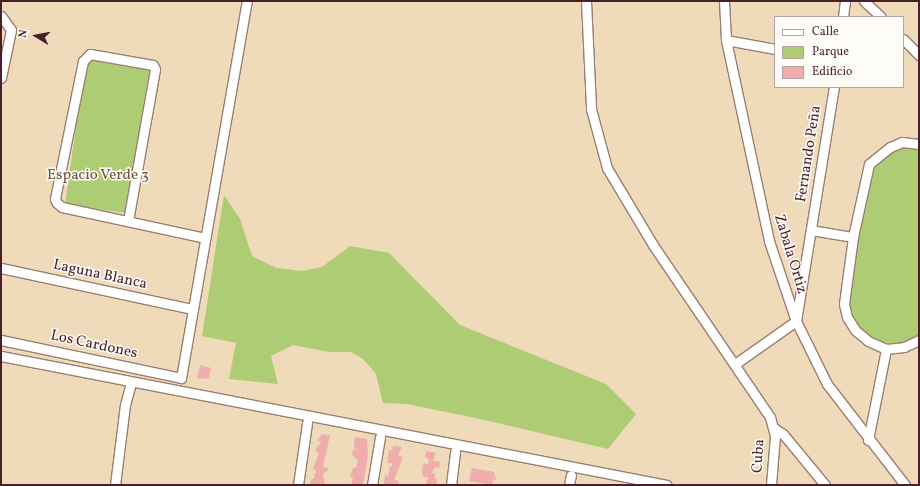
<!DOCTYPE html>
<meta charset="utf-8">
<style>
body{margin:0}
#map{position:relative;width:920px;height:486px;overflow:hidden;background:#efdbba;font-family:Vollkorn,serif}
div>[style]{position:absolute}
[style*='--x']{left:calc(var(--x)*1px);top:calc(var(--y)*1px);width:calc(var(--w)*1px);rotate:calc(var(--a)*1deg)}
.green>*{inset:0;background:#adcc73;transform-origin:0 0}
.building>*{inset:0;background:#efaeab}
.roads{filter:drop-shadow(1px 0 #9c7d72) drop-shadow(-1px 0 #9c7d72) drop-shadow(0 1px #9c7d72) drop-shadow(0 -1px #9c7d72)}
.minor>*{height:9px;margin:-4.5px;padding:0 4.5px;transform-origin:4.5px;border-radius:4.5px;background:#fff}
span{translate:-50% -50%;white-space:nowrap;text-align:center;line-height:1.15;-webkit-text-stroke:3px #fdfcf7;paint-order:stroke}
.street-label{font-size:15px;color:#4a1f2b}
.park-label{font-size:15px;color:#685341}
.frame{position:absolute;inset:0;border:2px solid #4a1f2b;pointer-events:none}
.legend{position:absolute;left:774px;top:16px;width:130px;height:72px;box-sizing:border-box;background:#fdfcf7;border:1px solid #b5a4a5;margin:0;padding:5px 7px;list-style:none;font-size:12px;color:#4a1f2b}
.legend li{display:flex;align-items:center;gap:8px;height:20px}
.legend b{width:20px;border:1px solid #b5a4a5}
.north{position:absolute;left:16px;top:16px;width:40px;height:40px;-webkit-text-stroke:3px #fdfcf7;paint-order:stroke;rotate:280deg;font-size:11px;font-weight:700;line-height:16px;text-align:center;color:#4a1f2b}
.north::after{content:'';display:block;margin:auto;width:14px;height:18px;background:#4a1f2b;clip-path:polygon(50% 0,100% 100%,50% 72%,0 100%)}
</style>
<div id="map">
<div class="green">
<i style="left:86px;top:56px;width:68px;height:150px;rotate:8deg"></i>
<i style="clip-path:polygon(899px 148px,919px 149px,919px 335px,908px 341px,893px 344px,871px 339px,857px 328px,847px 310px,867px 172px,883px 155px)"></i>
<i style="clip-path:polygon(224px 195px,240px 219px,252px 256px,276px 268px,302px 271px,322px 267px,350px 246px,389px 253px,460px 325px,606px 384px,636px 414px,608px 449px,485px 420px,407px 404px,383px 403px,376px 374px,363px 359px,351px 352px,329px 352px,293px 345px,271px 356px,278px 384px,229px 379px,236px 343px,202px 336px)"></i>
</div>
<div class="building">
<i style="clip-path:polygon(200px 365px,211px 368px,209px 378px,197px 379px)"></i>
<i style="clip-path:polygon(322px 434px,330px 435px,323px 467px,328px 468px,327px 472px,323px 473px,325px 485px,309px 485px,312px 479px,314px 479px,316px 470px,313px 469px,319px 453px,316px 452px,316px 449px,321px 442px,317px 441px)"></i>
<i style="clip-path:polygon(355px 437px,367px 439px,368px 456px,363px 485px,351px 485px,353px 477px,350px 477px,353px 468px,356px 468px,358px 460px,352px 455px,353px 449px,358px 450px,354px 447px)"></i>
<i style="clip-path:polygon(393px 446px,402px 447px,398px 455px,403px 457px,395px 478px,394px 480px,399px 481px,398px 485px,384px 485px,385px 475px,388px 476px,390px 466px,392px 466px,392px 463px,387px 463px,389px 450px,392px 450px)"></i>
<i style="clip-path:polygon(426px 451px,436px 453px,433px 461px,440px 462px,439px 468px,435px 467px,432px 473px,435px 474px,435px 479px,437px 479px,436px 485px,426px 485px,428px 477px,424px 477px,422px 473px,423px 463px,428px 464px,429px 460px,425px 457px)"></i>
<i style="clip-path:polygon(472px 468px,494px 472px,496px 480px,493px 479px,492px 485px,469px 481px)"></i>
</div>
<div class="roads">
<div class="minor">
<i style="--x:586;--y:1;--w:108;--a:87.3"></i>
<i style="--x:591;--y:109;--w:61;--a:74.8"></i>
<i style="--x:607;--y:168;--w:90;--a:59.1"></i>
<i style="--x:653;--y:245;--w:208;--a:55.8"></i>
<i style="--x:770;--y:417;--w:20;--a:75"></i>
<i style="--x:775;--y:436;--w:49;--a:94.7"></i>
<i style="--x:724;--y:1;--w:39;--a:87"></i>
<i style="--x:726;--y:40;--w:206;--a:77.9"></i>
<i style="--x:769;--y:241;--w:84;--a:71.4"></i>
<i style="--x:796;--y:321;--w:70;--a:63.8"></i>
<i style="--x:827;--y:384;--w:128;--a:52.3"></i>
<i style="--x:864;--y:1;--w:23;--a:43"></i>
<i style="--x:1;--y:16;--w:17;--a:54"></i>
<i style="--x:11;--y:30;--w:49;--a:101.8"></i>
<i style="--x:843;--y:17;--w:16;--a:-83"></i>
<i style="--x:903;--y:39;--w:23;--a:45"></i>
<i style="--x:726;--y:40;--w:50;--a:10.4"></i>
<i style="--x:919;--y:144;--w:17;--a:-173"></i>
<i style="--x:902;--y:142;--w:13;--a:157"></i>
<i style="--x:890;--y:147;--w:27;--a:141"></i>
<i style="--x:869;--y:164;--w:75;--a:102.4"></i>
<i style="--x:853;--y:237;--w:68;--a:97.7"></i>
<i style="--x:844;--y:304;--w:13;--a:77"></i>
<i style="--x:847;--y:317;--w:15;--a:58"></i>
<i style="--x:855;--y:330;--w:17;--a:40"></i>
<i style="--x:868;--y:341;--w:20;--a:24"></i>
<i style="--x:886;--y:349;--w:18;--a:-6"></i>
<i style="--x:904;--y:347;--w:17;--a:-25"></i>
<i style="--x:128;--y:221;--w:154;--a:-79.9"></i>
<i style="--x:155;--y:69;--w:4;--a:-117"></i>
<i style="--x:153;--y:65;--w:64;--a:-170.1"></i>
<i style="--x:90;--y:54;--w:10;--a:135"></i>
<i style="--x:83;--y:61;--w:141;--a:101.5"></i>
<i style="--x:55;--y:199;--w:4;--a:63"></i>
<i style="--x:57;--y:203;--w:6;--a:39"></i>
<i style="--x:62;--y:207;--w:146;--a:12.2"></i>
<i style="--x:811;--y:230;--w:43;--a:9.5"></i>
<i style="--x:1;--y:268;--w:196;--a:12.1"></i>
<i style="--x:1;--y:340;--w:184;--a:11.9"></i>
<i style="--x:181;--y:378;--w:383;--a:-80.1"></i>
<i style="--x:1;--y:356;--w:678;--a:10.96"></i>
<i style="--x:735;--y:364;--w:75;--a:-35.2"></i>
<i style="--x:796;--y:321;--w:237;--a:-80.8"></i>
<i style="--x:774;--y:428;--w:11;--a:34"></i>
<i style="--x:783;--y:434;--w:66;--a:50.5"></i>
<i style="--x:868;--y:440;--w:93;--a:-78.8"></i>
<i style="--x:115;--y:485;--w:81;--a:-82.9"></i>
<i style="--x:125;--y:405;--w:24;--a:-75"></i>
<i style="--x:298;--y:485;--w:63;--a:-81.7"></i>
<i style="--x:372;--y:485;--w:49;--a:-80.5"></i>
<i style="--x:451;--y:485;--w:34;--a:-83"></i>
<i style="--x:569;--y:485;--w:10;--a:-79"></i>
</div>
</div>
<div class="street-label">
<span style="left:809px;top:154px;rotate:-81deg">Fernando Peña</span>
<span style="left:790px;top:254px;rotate:73deg">Zabala Ortiz</span>
<span style="left:100px;top:275px;rotate:12deg">Laguna Blanca</span>
<span style="left:94px;top:345px;rotate:12deg">Los Cardones</span>
<span style="left:759px;top:456px;rotate:-86deg">Cuba</span>
</div>
<div class="park-label">
<span style="left:98px;top:176px">Espacio Verde 3</span>
</div>
<div class="frame"></div>
<ul class="legend">
<li><b style="height:5px;background:#fff"></b>Calle</li>
<li><b style="height:11px;background:#adcc73"></b>Parque</li>
<li><b style="height:11px;background:#efaeab"></b>Edificio</li>
</ul>
<div class="north">N</div>
</div>
